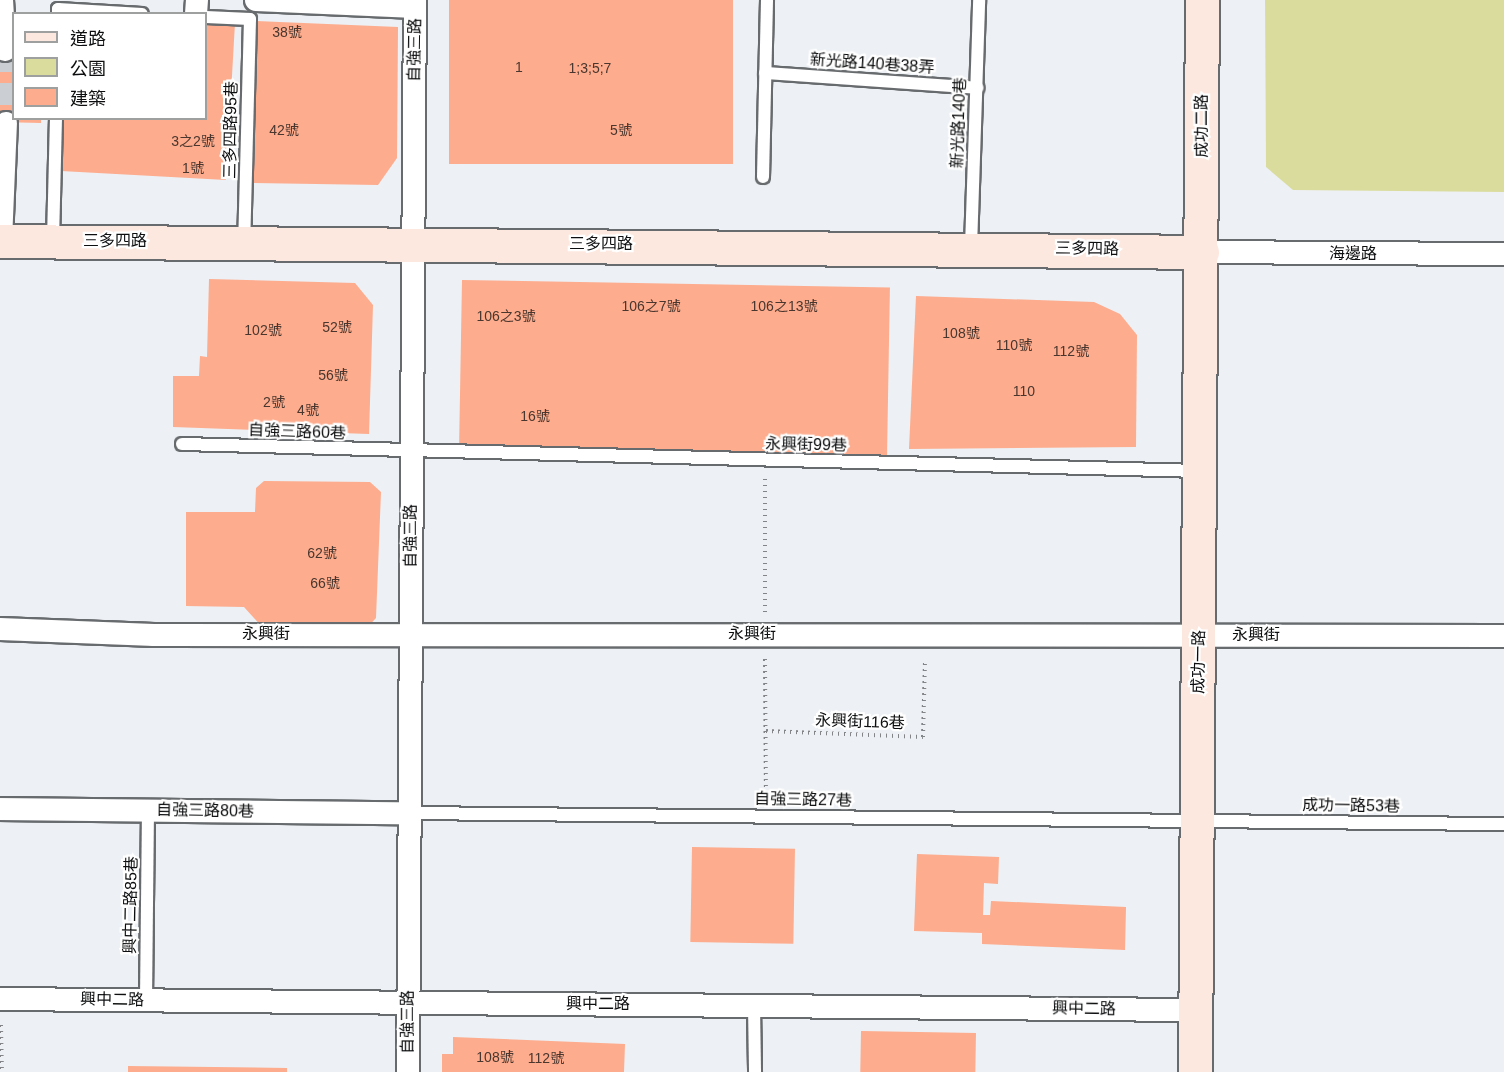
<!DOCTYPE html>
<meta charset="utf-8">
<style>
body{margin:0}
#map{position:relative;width:1504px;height:1072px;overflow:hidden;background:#edf0f4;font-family:Helvetica,"Noto Sans TC",sans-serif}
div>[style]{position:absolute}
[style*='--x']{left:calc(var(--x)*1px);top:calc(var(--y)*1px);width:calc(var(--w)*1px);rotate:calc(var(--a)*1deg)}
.green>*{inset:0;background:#dadc9d}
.building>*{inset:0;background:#fdac8d;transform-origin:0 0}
.street-tunnel>*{height:22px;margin-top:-11px;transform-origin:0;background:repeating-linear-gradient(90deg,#cbced2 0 22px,transparent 0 33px)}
.path>*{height:4px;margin-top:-2px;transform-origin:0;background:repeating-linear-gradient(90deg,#828487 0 1.5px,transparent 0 6px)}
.roads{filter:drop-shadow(2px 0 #686b6e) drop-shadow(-2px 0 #686b6e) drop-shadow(0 2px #686b6e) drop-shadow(0 -2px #686b6e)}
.lane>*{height:12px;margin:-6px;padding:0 6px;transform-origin:6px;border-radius:6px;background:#fff}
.street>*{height:22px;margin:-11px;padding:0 11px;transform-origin:11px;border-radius:11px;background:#fff}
.secondary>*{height:33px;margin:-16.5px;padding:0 16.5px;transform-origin:16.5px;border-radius:16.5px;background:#fce8de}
span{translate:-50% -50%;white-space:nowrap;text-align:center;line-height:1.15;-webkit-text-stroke:4.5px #fff;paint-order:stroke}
.number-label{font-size:14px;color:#49362e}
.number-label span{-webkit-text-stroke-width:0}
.street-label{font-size:16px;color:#0d0e0f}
.legend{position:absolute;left:12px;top:12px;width:195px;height:108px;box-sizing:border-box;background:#fff;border:2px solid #9e9f9f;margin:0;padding:8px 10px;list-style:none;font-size:18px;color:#0d0e0f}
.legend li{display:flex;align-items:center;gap:12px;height:30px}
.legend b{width:30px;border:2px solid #9e9f9f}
</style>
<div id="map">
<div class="green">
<i style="clip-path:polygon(1265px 0,1504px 0,1504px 192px,1293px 190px,1266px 167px)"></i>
</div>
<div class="building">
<i style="left:449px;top:0;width:284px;height:164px"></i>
<i style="clip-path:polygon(206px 21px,235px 23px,226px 180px,61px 171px,64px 118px,206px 118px)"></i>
<i style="clip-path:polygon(256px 21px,398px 27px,397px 158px,378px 185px,250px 183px)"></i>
<i style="clip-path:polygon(0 50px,14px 50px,14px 118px,41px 118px,41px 123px,0 122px)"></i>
<i style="clip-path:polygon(209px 279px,355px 283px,373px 305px,369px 434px,173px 427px,173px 376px,199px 376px,200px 356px,207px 357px)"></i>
<i style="left:462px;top:280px;width:428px;height:168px;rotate:1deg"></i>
<i style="clip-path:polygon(916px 296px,1094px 302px,1120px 314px,1137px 335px,1136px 447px,909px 449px)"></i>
<i style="clip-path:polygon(264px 481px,370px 482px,381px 492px,376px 618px,362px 633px,265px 630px,244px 607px,186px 606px,186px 512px,255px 512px,256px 488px)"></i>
<i style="left:692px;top:847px;width:103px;height:95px;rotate:1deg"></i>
<i style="clip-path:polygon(917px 854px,999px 857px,998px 884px,984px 883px,983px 915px,990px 915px,991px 901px,1126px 907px,1125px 950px,982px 944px,982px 933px,914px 931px)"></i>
<i style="left:861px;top:1031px;width:115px;height:41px;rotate:1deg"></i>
<i style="clip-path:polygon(453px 1037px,625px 1044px,624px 1072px,442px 1072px,442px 1054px,453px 1054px)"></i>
<i style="clip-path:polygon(128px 1066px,287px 1068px,287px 1072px,128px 1072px)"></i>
</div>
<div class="street-tunnel">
<i style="--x:5;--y:50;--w:73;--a:89.2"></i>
</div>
<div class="path">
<i style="--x:765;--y:479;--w:133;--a:90"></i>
<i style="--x:765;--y:659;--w:139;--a:89.6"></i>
<i style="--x:766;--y:731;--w:157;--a:2.2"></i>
<i style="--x:923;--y:737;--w:78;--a:-88.5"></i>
<i style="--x:1;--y:1025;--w:47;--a:88.8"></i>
</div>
<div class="roads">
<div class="lane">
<i style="--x:58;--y:14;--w:5;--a:-90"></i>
<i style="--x:58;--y:9;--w:84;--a:3.4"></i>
<i style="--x:206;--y:17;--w:44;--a:2.6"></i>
<i style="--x:250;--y:19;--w:222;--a:91.5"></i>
<i style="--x:765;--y:73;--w:213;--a:4"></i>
<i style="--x:763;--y:177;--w:177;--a:-88.7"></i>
<i style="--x:53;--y:240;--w:122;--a:-88.6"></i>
<i style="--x:971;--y:247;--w:247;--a:-88.1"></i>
<i style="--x:182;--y:444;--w:1015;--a:1.52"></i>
<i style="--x:409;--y:813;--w:1095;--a:0.58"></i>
<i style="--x:146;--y:1000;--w:190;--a:-89.4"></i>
<i style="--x:754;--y:1006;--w:66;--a:89.1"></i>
</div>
<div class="street">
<i style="--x:2;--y:0;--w:50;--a:86.6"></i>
<i style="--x:256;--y:0;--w:159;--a:2.5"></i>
<i style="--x:196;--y:14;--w:14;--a:-86"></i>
<i style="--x:1;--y:241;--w:118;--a:-87.6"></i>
<i style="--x:1202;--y:252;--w:302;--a:0.4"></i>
<i style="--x:0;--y:629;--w:154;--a:2.2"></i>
<i style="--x:154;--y:635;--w:1350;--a:0.04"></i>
<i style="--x:0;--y:809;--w:409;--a:0.6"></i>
<i style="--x:0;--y:999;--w:1196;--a:0.53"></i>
<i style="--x:408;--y:1072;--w:1072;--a:-89.63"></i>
</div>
<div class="secondary">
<i style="--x:0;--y:241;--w:1202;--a:0.52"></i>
<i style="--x:1195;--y:1072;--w:1072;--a:-89.63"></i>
</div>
</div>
<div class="number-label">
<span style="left:287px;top:32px">38號</span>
<span style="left:519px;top:67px">1</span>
<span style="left:590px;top:68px">1;3;5;7</span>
<span style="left:284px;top:130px">42號</span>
<span style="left:621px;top:130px">5號</span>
<span style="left:193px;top:141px">3之2號</span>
<span style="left:193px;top:168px">1號</span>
<span style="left:651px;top:306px">106之7號</span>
<span style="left:784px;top:306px">106之13號</span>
<span style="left:506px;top:316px">106之3號</span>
<span style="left:337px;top:327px">52號</span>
<span style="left:263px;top:330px">102號</span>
<span style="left:961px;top:333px">108號</span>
<span style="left:1014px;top:345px">110號</span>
<span style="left:1071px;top:351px">112號</span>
<span style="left:333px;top:375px">56號</span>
<span style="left:1024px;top:391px">110</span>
<span style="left:274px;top:402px">2號</span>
<span style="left:308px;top:410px">4號</span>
<span style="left:535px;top:416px">16號</span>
<span style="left:322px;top:553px">62號</span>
<span style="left:325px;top:583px">66號</span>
<span style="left:495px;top:1057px">108號</span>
<span style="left:546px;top:1058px">112號</span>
</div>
<div class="street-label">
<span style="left:415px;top:50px;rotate:-89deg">自強三路</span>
<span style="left:872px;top:64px;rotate:4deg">新光路140巷38弄</span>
<span style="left:959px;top:123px;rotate:-88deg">新光路140巷</span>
<span style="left:1202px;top:126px;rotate:-90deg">成功二路</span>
<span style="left:231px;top:130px;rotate:-89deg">三多四路95巷</span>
<span style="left:115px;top:241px">三多四路</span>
<span style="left:601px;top:244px">三多四路</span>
<span style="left:1087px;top:249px;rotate:1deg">三多四路</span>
<span style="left:1353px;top:254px">海邊路</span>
<span style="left:297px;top:432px;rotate:2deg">自強三路60巷</span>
<span style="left:806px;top:445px;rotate:1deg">永興街99巷</span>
<span style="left:411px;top:536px;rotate:-90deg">自強三路</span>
<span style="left:266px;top:634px">永興街</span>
<span style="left:752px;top:634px">永興街</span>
<span style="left:1256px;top:635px">永興街</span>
<span style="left:1199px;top:662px;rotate:-89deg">成功一路</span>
<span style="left:860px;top:722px;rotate:2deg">永興街116巷</span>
<span style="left:803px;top:800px;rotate:1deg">自強三路27巷</span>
<span style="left:1351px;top:806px;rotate:1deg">成功一路53巷</span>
<span style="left:205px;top:811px;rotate:1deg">自強三路80巷</span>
<span style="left:131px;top:905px;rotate:-89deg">興中二路85巷</span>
<span style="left:112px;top:1000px;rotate:1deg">興中二路</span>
<span style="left:598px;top:1004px">興中二路</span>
<span style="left:1084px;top:1009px;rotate:1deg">興中二路</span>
<span style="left:408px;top:1022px;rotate:-90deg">自強三路</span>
</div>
<ul class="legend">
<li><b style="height:8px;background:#fce8de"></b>道路</li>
<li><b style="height:16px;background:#dadc9d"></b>公園</li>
<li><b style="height:16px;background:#fdac8d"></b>建築</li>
</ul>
</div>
